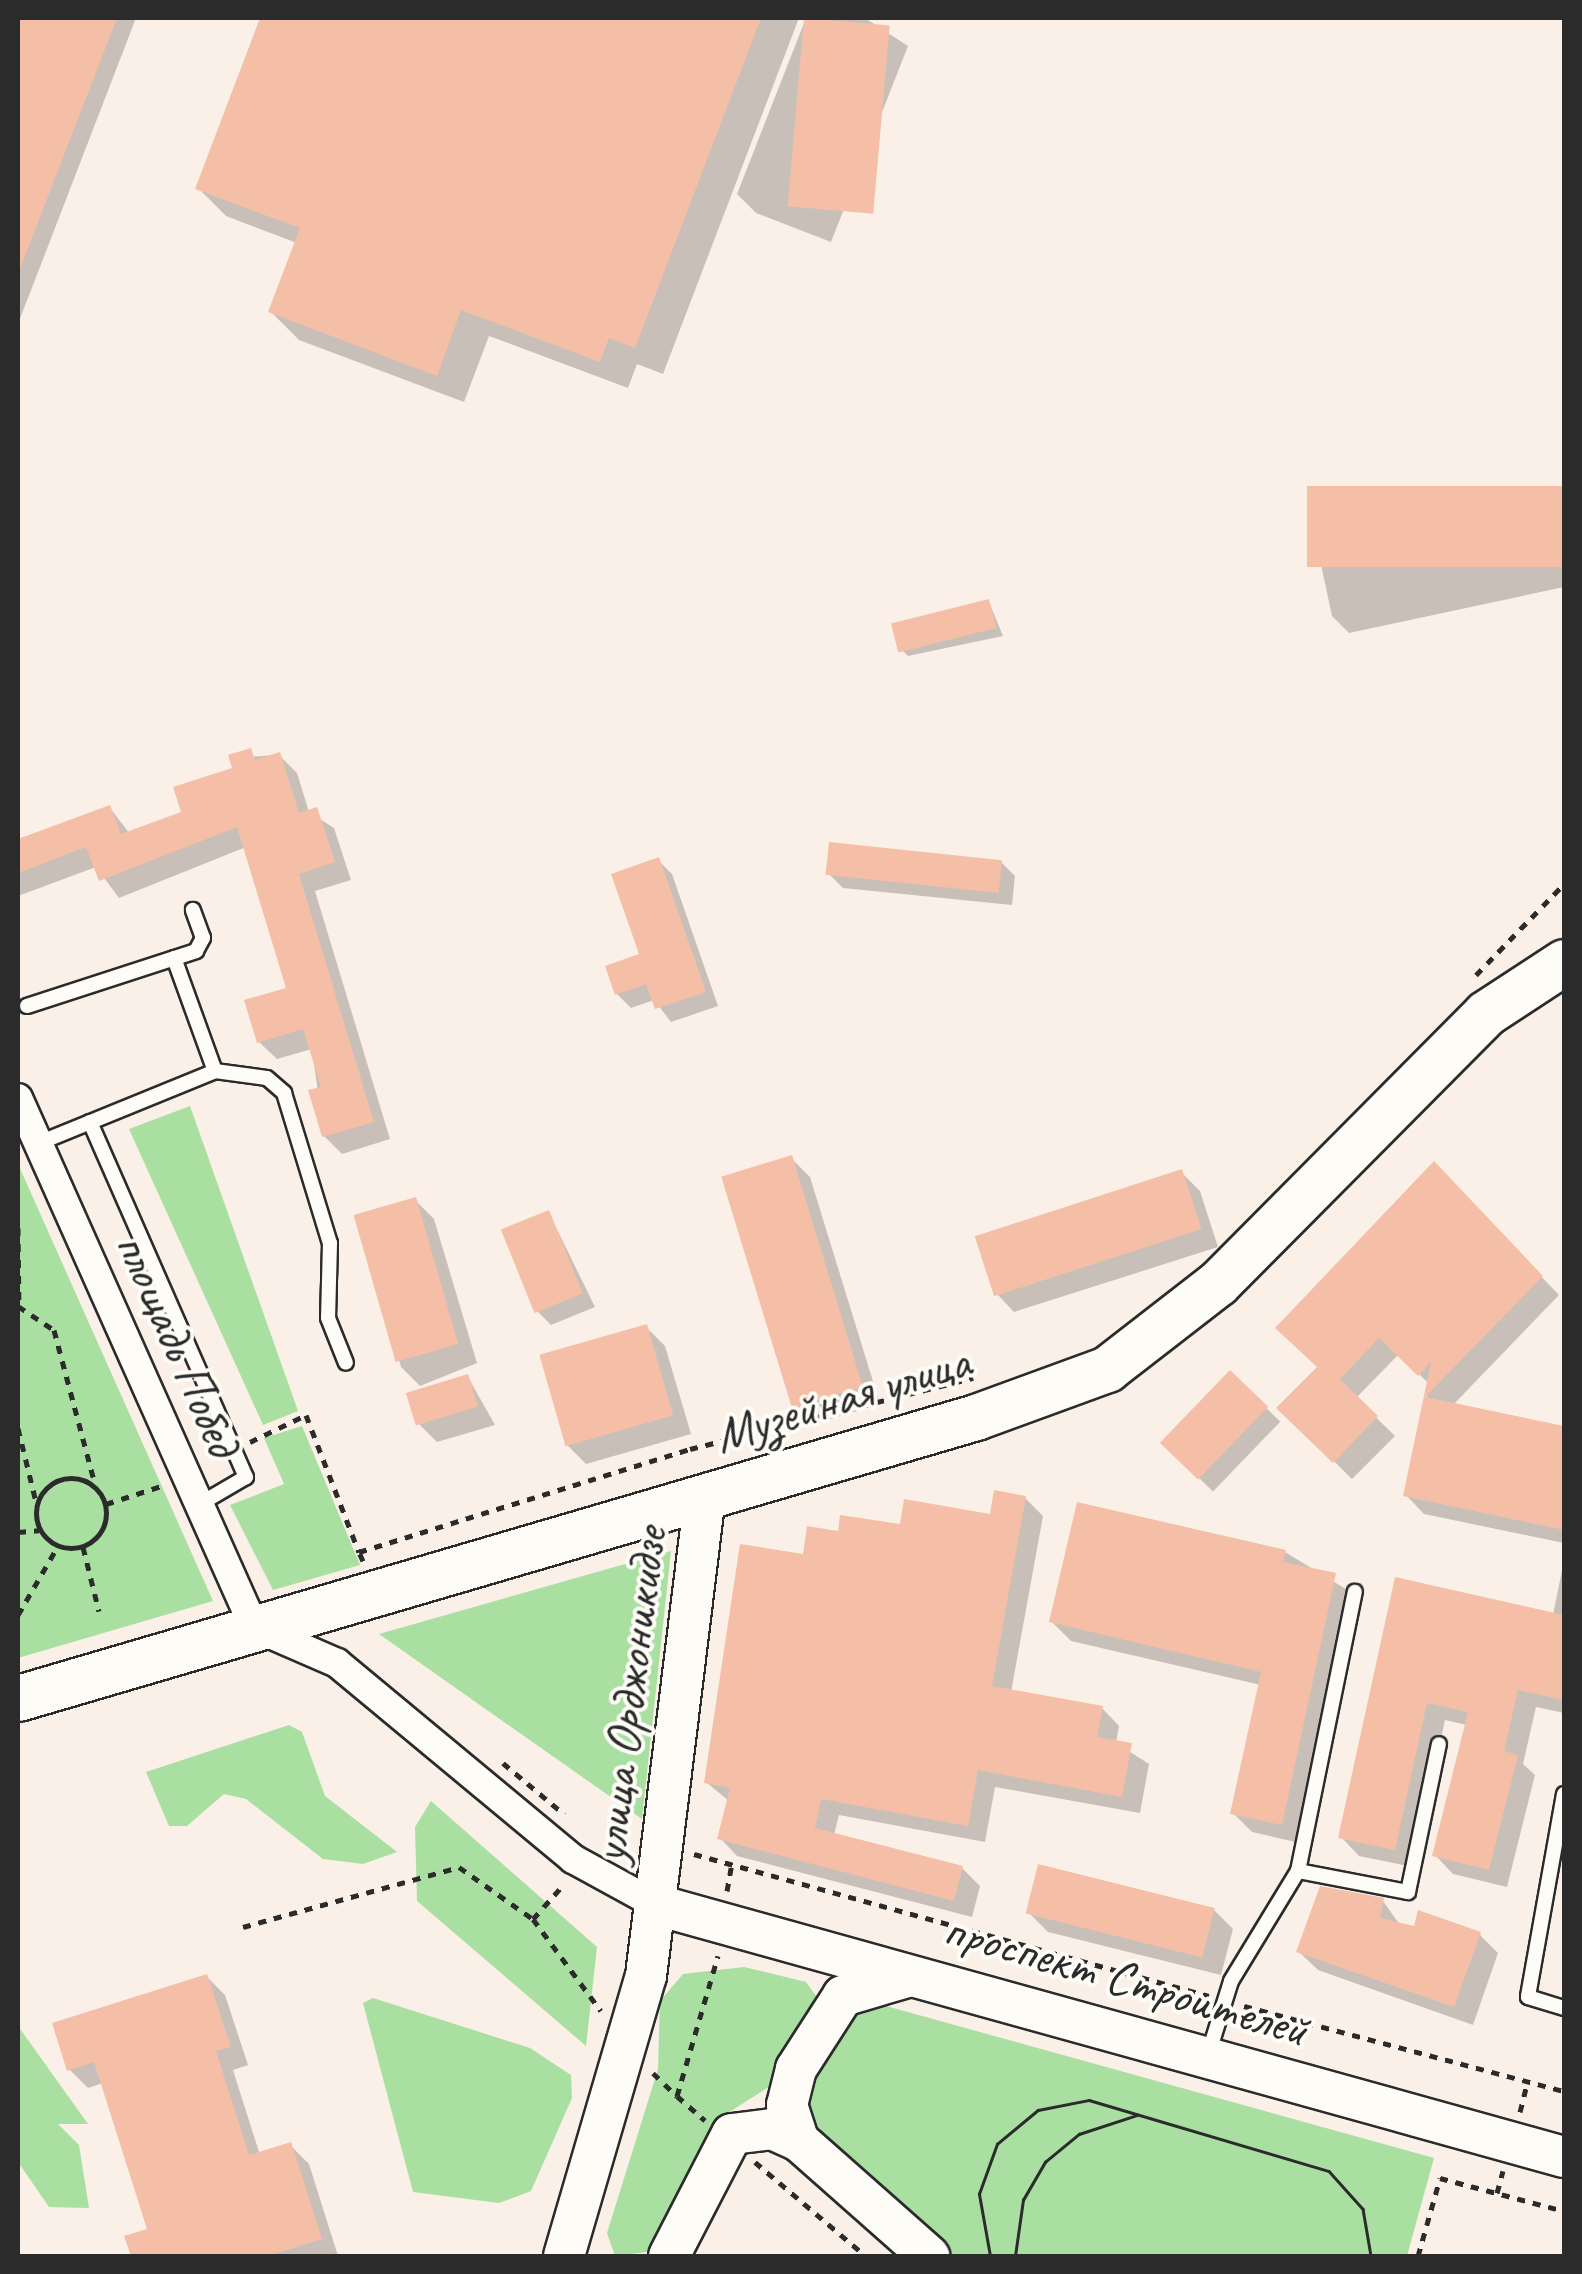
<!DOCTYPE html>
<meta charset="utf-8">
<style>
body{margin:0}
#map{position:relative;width:1582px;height:2274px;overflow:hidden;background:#fbf0e7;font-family:Caveat,sans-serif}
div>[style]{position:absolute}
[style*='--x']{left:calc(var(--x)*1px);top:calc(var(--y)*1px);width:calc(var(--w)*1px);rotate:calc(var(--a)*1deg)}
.green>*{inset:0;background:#a9dfa1}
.shadow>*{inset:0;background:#0003;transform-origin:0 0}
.building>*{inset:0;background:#f4bfa6;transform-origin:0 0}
.path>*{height:5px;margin-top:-2.5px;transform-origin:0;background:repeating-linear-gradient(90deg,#2b2b2b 0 8px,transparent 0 16px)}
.path>.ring{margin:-2.5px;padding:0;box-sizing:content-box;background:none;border:5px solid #2b2b2b;border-radius:50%}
.roads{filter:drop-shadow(2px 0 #2b2b2b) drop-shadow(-2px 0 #2b2b2b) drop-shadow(0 2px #2b2b2b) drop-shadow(0 -2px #2b2b2b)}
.lane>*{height:14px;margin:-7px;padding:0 7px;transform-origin:7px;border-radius:7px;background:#fdfcf7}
.street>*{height:28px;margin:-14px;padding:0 14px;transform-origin:14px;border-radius:14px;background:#fdfcf7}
.secondary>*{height:40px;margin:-20px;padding:0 20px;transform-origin:20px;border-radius:20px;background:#fdfcf7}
.primary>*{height:45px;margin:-22.5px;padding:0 22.5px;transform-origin:22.5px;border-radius:22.5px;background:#fdfcf7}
.tram>*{height:2.5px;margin:-1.25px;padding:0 1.25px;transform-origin:1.25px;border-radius:1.25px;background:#2b2b2b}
span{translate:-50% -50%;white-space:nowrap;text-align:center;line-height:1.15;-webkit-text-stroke:8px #fdfcf7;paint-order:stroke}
.street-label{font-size:50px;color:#2b2b2b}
.frame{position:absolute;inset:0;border:20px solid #2b2b2b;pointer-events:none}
</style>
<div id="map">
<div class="green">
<i style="clip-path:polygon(190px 1106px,298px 1411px,263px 1425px,129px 1129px)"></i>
<i style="clip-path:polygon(18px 1164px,213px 1601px,18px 1658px)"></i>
<i style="clip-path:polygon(302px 1426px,360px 1565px,273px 1590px,230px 1505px,284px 1484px,264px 1438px)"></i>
<i style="clip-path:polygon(671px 1551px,642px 1819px,379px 1634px)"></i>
<i style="clip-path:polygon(289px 1725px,302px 1732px,325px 1796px,397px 1852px,363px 1864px,323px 1859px,246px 1799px,224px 1794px,187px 1826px,169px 1826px,146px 1772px)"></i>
<i style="clip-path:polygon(431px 1801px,597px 1947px,586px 2046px,417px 1901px,415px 1827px)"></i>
<i style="clip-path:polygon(744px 1967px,806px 1982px,821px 2003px,772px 2085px,720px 2118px,655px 2251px,615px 2256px,607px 2233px,658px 2069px,660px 2001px,683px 1974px)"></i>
<i style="clip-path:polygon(373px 1998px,530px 2048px,571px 2075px,572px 2098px,531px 2191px,499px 2203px,413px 2192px,363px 2003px)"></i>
<i style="clip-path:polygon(879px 2004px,1434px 2158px,1407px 2256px,954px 2256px,820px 2138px,806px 2109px,812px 2064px,846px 2018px)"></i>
<i style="clip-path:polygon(18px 2026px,88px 2124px,58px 2124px,79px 2145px,89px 2208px,49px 2207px,18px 2162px)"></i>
</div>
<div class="shadow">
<i style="clip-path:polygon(18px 18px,136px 18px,18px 324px)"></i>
<i style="clip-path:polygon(262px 18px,799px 18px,663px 374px,637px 364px,628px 388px,489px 336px,464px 402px,299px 340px,271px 312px,297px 243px,226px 216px,198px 188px)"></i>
<i style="clip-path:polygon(806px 18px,865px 18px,908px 46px,831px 242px,756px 213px,737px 194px)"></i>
<i style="clip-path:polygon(1564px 489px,1564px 587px,1349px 633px,1332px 616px,1317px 546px)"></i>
<i style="clip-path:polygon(989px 602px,1003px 636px,908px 656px,899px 647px)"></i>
<i style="clip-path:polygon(279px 755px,297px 773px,309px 812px,334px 828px,351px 880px,315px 891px,390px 1139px,342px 1154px,324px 1136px,312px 1049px,277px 1059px,259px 1042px,289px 989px,246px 847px,119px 898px,96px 867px,18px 896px,18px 842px,110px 808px,130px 834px,184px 814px,235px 770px,231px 758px)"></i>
<i style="clip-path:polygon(658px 860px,672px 874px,718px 1006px,671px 1022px,654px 1000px,631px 1008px,617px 994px,642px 955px)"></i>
<i style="clip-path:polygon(1001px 862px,1015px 876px,1012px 905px,843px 888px,829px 874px)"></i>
<i style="clip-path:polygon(791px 1158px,810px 1177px,880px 1404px,812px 1425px,793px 1406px)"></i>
<i style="clip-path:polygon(1434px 1165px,1559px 1295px,1453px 1405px,1564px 1429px,1564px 1543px,1424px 1514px,1406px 1495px,1429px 1384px,1399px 1354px,1356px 1398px,1395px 1436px,1352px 1479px,1280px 1408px,1320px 1367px)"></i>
<i style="clip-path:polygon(1181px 1172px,1200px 1191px,1218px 1247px,1014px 1312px,996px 1293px)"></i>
<i style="clip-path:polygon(415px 1200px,434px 1219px,477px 1363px,420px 1386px,401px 1367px,357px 1217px)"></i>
<i style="clip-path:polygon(549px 1213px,595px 1307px,551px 1325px,537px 1311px)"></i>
<i style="clip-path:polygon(646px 1327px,665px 1346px,691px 1434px,586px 1464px,567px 1445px)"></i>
<i style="left:1230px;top:1373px;width:70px;height:97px;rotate:44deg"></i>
<i style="clip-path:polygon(468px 1377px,495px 1425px,437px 1442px,418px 1423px)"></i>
<i style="clip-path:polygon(1025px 1498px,1043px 1516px,1011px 1692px,1102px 1708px,1119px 1726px,1116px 1743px,1149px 1764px,1140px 1813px,995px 1787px,985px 1842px,839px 1815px,834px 1835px,962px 1868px,980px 1886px,972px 1917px,737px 1856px,720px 1838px,729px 1801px,707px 1783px,805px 1556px,840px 1534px,992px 1517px)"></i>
<i style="clip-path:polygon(1285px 1552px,1354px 1594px,1300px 1843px,1252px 1832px,1233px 1813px,1261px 1685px,1071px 1641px,1052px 1622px)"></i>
<i style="clip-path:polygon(1564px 1560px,1564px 1713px,1536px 1707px,1523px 1764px,1535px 1775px,1507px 1887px,1453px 1874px,1435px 1855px,1467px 1725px,1445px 1720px,1413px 1867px,1359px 1856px,1341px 1837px,1397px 1580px,1553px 1615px)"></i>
<i style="clip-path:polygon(1383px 1901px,1400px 1925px,1479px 1934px,1498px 1953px,1473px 2025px,1318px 1970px,1299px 1952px)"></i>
<i style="clip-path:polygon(1214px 1910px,1233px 1929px,1221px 1975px,1048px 1932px,1029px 1913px)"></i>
<i style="clip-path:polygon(207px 1977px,225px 1995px,248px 2065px,233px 2070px,260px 2155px,290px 2145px,309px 2164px,338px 2256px,133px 2256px,127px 2238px,150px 2230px,103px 2083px,88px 2088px,69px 2069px)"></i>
</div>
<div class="building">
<i style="clip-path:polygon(18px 18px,117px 18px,19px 271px,18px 271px)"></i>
<i style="clip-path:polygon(260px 18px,761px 18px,635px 348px,609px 338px,600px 362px,461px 310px,437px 376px,268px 312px,300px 228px,195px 189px)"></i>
<i style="left:804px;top:18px;width:86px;height:189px;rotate:5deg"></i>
<i style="left:1564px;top:486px;width:81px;height:257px;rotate:90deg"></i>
<i style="left:989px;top:599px;width:30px;height:101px;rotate:76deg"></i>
<i style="clip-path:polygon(251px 748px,255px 760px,280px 752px,299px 813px,317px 807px,335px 862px,299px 874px,374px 1122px,322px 1137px,308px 1090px,321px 1087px,303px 1029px,257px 1043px,244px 1000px,286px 988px,237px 827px,99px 881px,86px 847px,18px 873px,18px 839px,110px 805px,121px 834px,181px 812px,173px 787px,232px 768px,228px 755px)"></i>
<i style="left:829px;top:842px;width:174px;height:33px;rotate:6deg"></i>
<i style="clip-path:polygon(659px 857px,706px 992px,655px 1009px,646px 984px,615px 995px,605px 966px,639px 954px,611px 874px)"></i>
<i style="left:792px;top:1155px;width:242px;height:74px;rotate:73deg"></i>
<i style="clip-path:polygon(1434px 1161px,1543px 1276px,1425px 1397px,1564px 1426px,1564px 1530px,1403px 1496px,1431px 1362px,1418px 1376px,1379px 1338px,1340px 1379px,1378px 1416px,1333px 1463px,1276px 1408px,1317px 1367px,1275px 1328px)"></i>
<i style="left:1182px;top:1169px;width:63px;height:218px;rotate:72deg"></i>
<i style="left:416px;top:1197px;width:153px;height:65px;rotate:74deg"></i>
<i style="left:549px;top:1210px;width:90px;height:52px;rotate:68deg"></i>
<i style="left:647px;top:1324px;width:95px;height:112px;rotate:74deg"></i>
<i style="left:1230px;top:1370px;width:53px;height:101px;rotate:44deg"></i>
<i style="left:468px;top:1374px;width:34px;height:65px;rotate:73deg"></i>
<i style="clip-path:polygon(994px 1490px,1026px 1496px,992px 1686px,1103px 1706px,1097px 1737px,1132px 1743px,1122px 1797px,978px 1770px,968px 1826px,821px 1799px,815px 1828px,963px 1866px,954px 1901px,717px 1839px,730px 1788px,704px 1783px,740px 1544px,803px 1554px,807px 1526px,838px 1531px,840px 1515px,900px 1524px,904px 1499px,990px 1514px)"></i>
<i style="clip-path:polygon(1077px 1502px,1286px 1550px,1283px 1562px,1336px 1573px,1282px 1825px,1230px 1814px,1261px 1672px,1049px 1622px)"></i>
<i style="clip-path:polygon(1395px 1577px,1564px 1615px,1564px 1700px,1518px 1690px,1504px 1751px,1518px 1755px,1489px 1870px,1432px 1856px,1468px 1712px,1427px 1703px,1395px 1850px,1338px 1838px)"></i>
<i style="left:1038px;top:1864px;width:182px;height:51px;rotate:14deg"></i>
<i style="clip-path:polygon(1320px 1886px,1384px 1898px,1380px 1918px,1414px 1926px,1418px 1910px,1481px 1932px,1454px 2007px,1296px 1952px)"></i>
<i style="clip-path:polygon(207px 1974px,231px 2047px,216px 2051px,249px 2155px,291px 2142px,322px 2239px,268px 2256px,131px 2256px,124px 2236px,147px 2229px,94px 2062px,67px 2071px,52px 2023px)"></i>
</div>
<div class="path">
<i style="--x:1476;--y:975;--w:127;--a:-46"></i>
<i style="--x:18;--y:1228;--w:78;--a:89.3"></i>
<i style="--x:18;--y:1306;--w:43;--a:33.7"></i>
<i style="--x:54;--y:1330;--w:159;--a:75.1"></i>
<i style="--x:18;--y:1428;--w:76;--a:76.3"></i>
<i style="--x:250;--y:1442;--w:62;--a:-25.7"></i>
<i style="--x:306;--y:1415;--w:147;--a:68.9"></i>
<i class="ring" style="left:36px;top:1478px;width:65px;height:65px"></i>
<i style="--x:106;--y:1504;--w:61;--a:-18.1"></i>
<i style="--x:18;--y:1532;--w:21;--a:-5"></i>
<i style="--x:83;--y:1547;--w:66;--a:76"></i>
<i style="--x:363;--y:1561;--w:10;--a:-114"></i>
<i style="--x:359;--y:1552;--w:347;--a:-17.3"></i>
<i style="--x:690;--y:1449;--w:292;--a:-14.1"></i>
<i style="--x:18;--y:1615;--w:80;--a:-59.9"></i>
<i style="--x:503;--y:1763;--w:80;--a:39.9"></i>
<i style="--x:608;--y:1850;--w:23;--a:-25"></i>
<i style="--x:694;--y:1854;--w:534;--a:15.42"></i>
<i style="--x:727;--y:1891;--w:27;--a:-80"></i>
<i style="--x:533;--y:1919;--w:48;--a:-48.4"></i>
<i style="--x:243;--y:1927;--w:224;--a:-15.5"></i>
<i style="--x:459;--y:1867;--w:90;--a:35.1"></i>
<i style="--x:533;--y:1919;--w:114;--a:53.5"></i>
<i style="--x:1244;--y:2006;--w:331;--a:14.9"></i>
<i style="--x:653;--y:2073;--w:33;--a:44"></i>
<i style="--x:677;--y:2096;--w:146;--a:-73.7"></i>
<i style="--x:677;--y:2096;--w:37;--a:41"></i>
<i style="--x:1520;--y:2112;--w:32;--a:-76"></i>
<i style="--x:755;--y:2162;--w:145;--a:40.3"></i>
<i style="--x:1497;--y:2193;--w:23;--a:-75"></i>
<i style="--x:1418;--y:2256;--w:81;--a:-74.2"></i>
<i style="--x:1440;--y:2178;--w:128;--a:14.9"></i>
</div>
<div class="roads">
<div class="lane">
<i style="--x:174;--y:958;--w:120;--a:70.1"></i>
<i style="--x:27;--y:1006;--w:178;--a:-18"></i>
<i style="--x:196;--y:951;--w:15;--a:-62"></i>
<i style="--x:203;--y:938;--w:30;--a:-110"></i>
<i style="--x:90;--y:1122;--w:388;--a:66.3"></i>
<i style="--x:246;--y:1477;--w:53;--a:149.6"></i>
<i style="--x:39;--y:1143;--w:190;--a:-22.2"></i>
<i style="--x:215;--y:1071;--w:52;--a:7.7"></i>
<i style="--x:267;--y:1078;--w:23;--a:41"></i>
<i style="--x:284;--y:1093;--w:157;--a:73"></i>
<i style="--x:330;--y:1243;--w:75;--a:91.5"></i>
<i style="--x:328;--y:1318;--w:48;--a:68.2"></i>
<i style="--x:1564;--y:1794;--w:206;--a:100.1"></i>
<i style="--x:1528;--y:1997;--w:38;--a:17"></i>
<i style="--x:1298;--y:1871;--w:112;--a:10.8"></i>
<i style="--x:1408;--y:1892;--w:151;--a:-78.2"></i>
<i style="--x:1208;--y:2055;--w:77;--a:-72.7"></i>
<i style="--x:1231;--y:1981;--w:129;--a:-58.7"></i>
<i style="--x:1298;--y:1871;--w:285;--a:-78.5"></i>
</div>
<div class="street">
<i style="--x:18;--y:1098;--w:579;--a:65.96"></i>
<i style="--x:254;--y:1627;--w:90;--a:23.4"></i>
<i style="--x:337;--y:1663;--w:307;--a:39.7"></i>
<i style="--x:573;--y:1859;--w:96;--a:28.7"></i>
</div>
<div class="secondary">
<i style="--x:657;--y:1905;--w:941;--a:15.53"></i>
<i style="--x:907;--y:1977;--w:67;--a:163.5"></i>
<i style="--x:843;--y:1996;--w:87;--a:122.8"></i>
<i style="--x:796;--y:2069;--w:37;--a:104"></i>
<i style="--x:787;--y:2105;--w:38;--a:72"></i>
<i style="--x:799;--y:2141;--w:174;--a:41.5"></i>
<i style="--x:564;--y:2256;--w:292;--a:-73.7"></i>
<i style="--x:646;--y:1976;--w:484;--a:-83"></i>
<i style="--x:669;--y:2256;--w:137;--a:-62.7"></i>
<i style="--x:732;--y:2134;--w:40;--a:-7.1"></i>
<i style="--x:772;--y:2129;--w:30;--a:24"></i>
</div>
<div class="primary">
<i style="--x:18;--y:1698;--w:998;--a:-16.35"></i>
<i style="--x:976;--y:1417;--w:140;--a:-20.1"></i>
<i style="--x:1107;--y:1369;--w:140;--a:-37.8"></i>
<i style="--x:1218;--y:1283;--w:380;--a:-45.2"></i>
<i style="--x:1486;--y:1013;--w:93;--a:-33.2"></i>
</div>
</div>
<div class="tram">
<i style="--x:990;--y:2256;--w:63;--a:-100.1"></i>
<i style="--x:979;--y:2194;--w:53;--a:-70.2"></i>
<i style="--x:997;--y:2144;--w:53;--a:-39.7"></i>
<i style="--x:1038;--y:2110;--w:52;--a:-11.1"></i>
<i style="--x:1089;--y:2100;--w:250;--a:16.5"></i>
<i style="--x:1329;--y:2171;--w:51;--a:48.2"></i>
<i style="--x:1363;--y:2209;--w:48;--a:80.3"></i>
<i style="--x:1015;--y:2256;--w:57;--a:-81.9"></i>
<i style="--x:1023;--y:2200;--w:44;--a:-59.9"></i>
<i style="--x:1045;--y:2162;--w:44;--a:-39.5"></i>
<i style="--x:1079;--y:2134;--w:61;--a:-18.1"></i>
</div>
<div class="street-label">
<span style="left:178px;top:1344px;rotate:66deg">площадь Побед</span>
<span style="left:842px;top:1398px;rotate:-17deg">Музейная улица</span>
<span style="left:629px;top:1695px;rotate:-83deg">улица Орджоникидзе</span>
<span style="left:1126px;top:1979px;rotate:16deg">проспект Строителей</span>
</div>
<div class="frame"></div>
</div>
